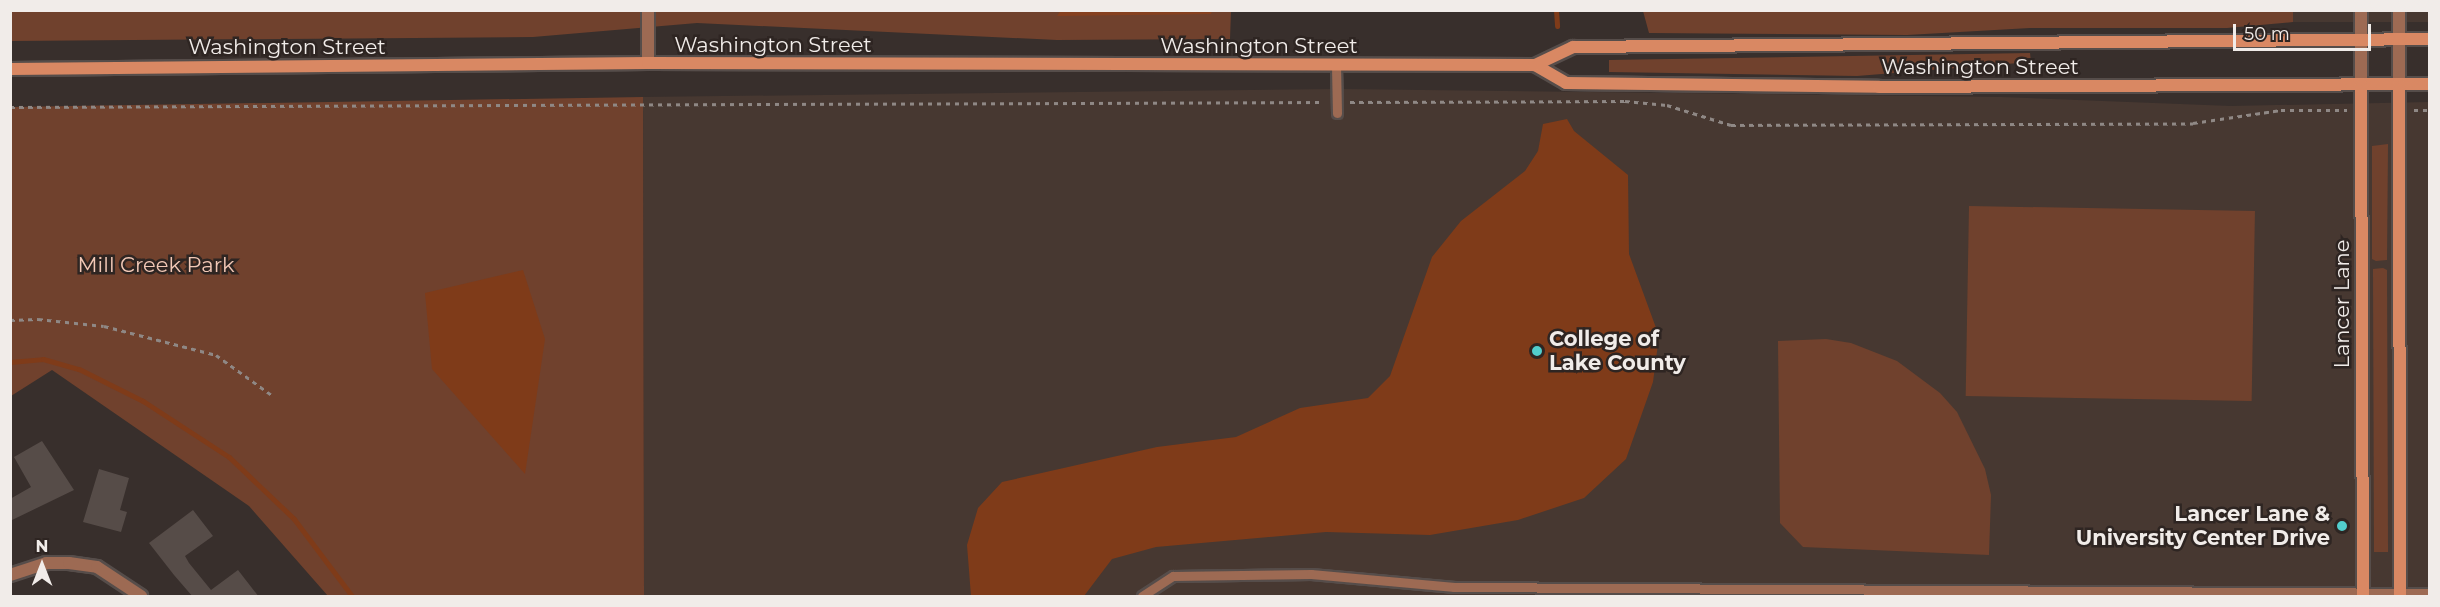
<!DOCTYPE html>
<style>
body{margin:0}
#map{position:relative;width:2440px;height:607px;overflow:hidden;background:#382f2c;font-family:Montserrat,sans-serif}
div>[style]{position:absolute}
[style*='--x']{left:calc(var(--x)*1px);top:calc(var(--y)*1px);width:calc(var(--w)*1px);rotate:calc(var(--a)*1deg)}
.built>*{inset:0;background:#473831;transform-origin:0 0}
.green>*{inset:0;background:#70412d;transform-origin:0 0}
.forest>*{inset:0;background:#86401f}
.water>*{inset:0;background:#7f3b19}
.stream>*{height:5px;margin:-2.5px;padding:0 2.5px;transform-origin:2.5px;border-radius:2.5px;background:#7f3b19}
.building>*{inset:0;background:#564c48}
.path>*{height:3px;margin-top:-1.5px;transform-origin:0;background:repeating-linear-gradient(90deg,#8f8885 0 4.5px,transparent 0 9px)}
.roads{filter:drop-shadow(2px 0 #564d4a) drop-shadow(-2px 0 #564d4a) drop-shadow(0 2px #564d4a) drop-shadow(0 -2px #564d4a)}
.lane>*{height:9px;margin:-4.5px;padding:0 4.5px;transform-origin:4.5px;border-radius:4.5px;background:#9d6a53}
.street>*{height:12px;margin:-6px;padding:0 6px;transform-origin:6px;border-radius:6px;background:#9d6a53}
.secondary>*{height:12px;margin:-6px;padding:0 6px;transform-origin:6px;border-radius:6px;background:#d98863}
.dots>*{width:16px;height:16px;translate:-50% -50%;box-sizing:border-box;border:3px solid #2e2522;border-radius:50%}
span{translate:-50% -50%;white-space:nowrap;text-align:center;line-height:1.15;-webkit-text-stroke:5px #2e2522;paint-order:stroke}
.street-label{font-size:21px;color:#f1ece9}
.park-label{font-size:21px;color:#f2c8b6}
.poi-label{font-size:21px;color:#f1ece9;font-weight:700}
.left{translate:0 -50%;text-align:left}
.right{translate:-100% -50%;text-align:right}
.frame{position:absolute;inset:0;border:12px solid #f1ece9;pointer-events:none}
.north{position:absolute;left:12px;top:535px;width:60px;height:60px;-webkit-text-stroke:4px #2e2522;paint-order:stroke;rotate:0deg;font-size:16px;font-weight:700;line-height:24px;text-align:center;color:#f1ece9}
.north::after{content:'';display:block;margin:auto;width:21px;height:27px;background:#f1ece9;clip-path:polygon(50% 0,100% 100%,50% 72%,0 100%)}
.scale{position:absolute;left:2233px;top:24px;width:138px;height:27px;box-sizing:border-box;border:3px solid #f1ece9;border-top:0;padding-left:8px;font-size:18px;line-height:21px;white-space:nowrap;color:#f1ece9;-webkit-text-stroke:4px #2e2522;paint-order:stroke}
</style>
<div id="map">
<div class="built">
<i style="left:2293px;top:11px;width:136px;height:11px"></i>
<i style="clip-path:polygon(1340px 89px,2001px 97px,2231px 106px,2429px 102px,2429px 596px,644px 596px,643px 97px)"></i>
</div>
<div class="green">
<i style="clip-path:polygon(2293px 10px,2293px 22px,2227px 28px,2030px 28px,1907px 35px,1649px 33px,1643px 11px)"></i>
<i style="clip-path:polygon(10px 11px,1231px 11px,1230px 39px,1057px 40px,697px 23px,533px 37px,11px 41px)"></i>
<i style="clip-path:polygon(2030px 53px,2031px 62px,1857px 76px,1609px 72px,1609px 60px)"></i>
<i style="clip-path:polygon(643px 97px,644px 596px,328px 596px,249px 506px,52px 370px,11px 396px,11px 107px)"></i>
<i style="clip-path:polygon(2388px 144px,2387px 260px,2376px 261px,2372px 259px,2372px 146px)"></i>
<i style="left:1969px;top:206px;width:286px;height:190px;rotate:1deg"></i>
<i style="clip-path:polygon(2383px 268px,2387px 270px,2388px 552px,2374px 552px,2373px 269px)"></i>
<i style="clip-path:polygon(1826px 339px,1851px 343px,1897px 361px,1940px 393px,1957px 412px,1985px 469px,1991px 495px,1989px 555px,1803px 547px,1780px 523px,1778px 341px)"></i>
</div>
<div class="forest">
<i style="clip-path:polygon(1061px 10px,1212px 10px,1212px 11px,1211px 14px,1057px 16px)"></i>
</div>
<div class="water">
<i style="clip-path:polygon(1567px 119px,1574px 131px,1628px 175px,1629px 254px,1659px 336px,1653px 382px,1626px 459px,1584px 498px,1518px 520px,1430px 535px,1326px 532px,1156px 547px,1112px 559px,1084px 596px,971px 596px,967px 545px,978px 508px,1002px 482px,1157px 447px,1236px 437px,1300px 408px,1368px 398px,1390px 376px,1432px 257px,1461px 221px,1525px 171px,1538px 151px,1543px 124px)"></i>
<i style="clip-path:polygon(523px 270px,545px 339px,525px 474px,432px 369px,425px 293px)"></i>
</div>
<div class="stream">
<i style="--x:1556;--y:10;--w:16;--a:86"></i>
<i style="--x:10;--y:362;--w:33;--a:-5"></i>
<i style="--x:43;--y:359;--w:37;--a:16"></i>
<i style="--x:79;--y:369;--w:72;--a:26.6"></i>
<i style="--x:143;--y:401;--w:103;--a:33.1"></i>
<i style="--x:229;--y:457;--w:90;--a:43.6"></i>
<i style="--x:294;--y:519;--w:96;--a:53"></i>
</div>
<div class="building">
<i style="clip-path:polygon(42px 441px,74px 490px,10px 521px,10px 499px,31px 487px,14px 457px)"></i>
<i style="clip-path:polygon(99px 469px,129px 478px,120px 510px,127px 512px,121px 532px,83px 522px)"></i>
<i style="clip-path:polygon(193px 510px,213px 536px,185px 556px,189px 563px,211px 590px,238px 570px,259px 597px,193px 597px,174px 575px,149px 543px)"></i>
</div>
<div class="path">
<i style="--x:1350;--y:102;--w:275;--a:-0.2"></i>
<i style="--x:1625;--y:101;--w:42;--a:5.4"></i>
<i style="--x:1667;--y:105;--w:67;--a:17.4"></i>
<i style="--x:1731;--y:125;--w:462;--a:-0.2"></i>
<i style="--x:2193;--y:123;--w:89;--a:-8.4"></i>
<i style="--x:2281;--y:110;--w:66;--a:0"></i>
<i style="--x:10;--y:107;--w:1313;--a:-0.22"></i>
<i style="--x:2414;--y:110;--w:16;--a:0"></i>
<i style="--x:10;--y:320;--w:28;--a:-2"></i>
<i style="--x:38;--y:319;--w:66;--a:6.1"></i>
<i style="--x:104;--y:326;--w:116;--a:14.5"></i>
<i style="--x:216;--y:355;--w:70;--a:35.7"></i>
</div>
<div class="roads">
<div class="lane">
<i style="--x:1336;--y:65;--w:48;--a:88.8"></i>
<i style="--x:1142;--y:596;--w:37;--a:-33"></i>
<i style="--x:1173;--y:576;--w:138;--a:-0.8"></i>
<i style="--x:1311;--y:574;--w:144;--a:5.2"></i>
<i style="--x:1454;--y:587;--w:976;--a:0.35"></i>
</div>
<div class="street">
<i style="--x:648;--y:10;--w:53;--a:90"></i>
<i style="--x:2361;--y:10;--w:74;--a:90"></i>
<i style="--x:2399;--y:84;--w:74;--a:-90"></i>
<i style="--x:10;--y:575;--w:38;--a:-18"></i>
<i style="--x:46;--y:563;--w:23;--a:0"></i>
<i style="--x:69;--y:563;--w:28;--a:8"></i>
<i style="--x:97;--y:567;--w:53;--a:33.4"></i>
</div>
<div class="secondary">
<i style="--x:1535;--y:65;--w:36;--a:30"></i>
<i style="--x:1566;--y:83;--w:313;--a:0.7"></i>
<i style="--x:1879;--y:87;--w:551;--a:-0.31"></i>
<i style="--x:10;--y:69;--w:638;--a:-0.54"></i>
<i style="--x:648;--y:63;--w:887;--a:0.13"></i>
<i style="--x:1535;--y:65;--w:42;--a:-25.3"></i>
<i style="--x:1573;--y:47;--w:857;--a:-0.53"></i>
<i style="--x:2361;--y:84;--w:512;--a:89.78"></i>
<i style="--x:2399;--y:84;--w:512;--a:89.89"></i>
</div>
</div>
<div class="dots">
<i style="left:1537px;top:351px;background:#52cdcc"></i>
<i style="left:2342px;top:526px;background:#52cdcc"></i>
</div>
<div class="street-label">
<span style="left:773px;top:45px">Washington Street</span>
<span style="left:1259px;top:46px">Washington Street</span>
<span style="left:287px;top:47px">Washington Street</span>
<span style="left:1980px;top:67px">Washington Street</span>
<span style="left:2342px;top:304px;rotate:-90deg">Lancer Lane</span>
</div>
<div class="park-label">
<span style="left:156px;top:265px">Mill Creek Park</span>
</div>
<div class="poi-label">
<span class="left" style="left:1549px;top:351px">College of<br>Lake County</span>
<span class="right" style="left:2330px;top:526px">Lancer Lane &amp;<br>University Center Drive</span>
</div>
<div class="frame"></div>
<div class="north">N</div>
<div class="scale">50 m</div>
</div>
